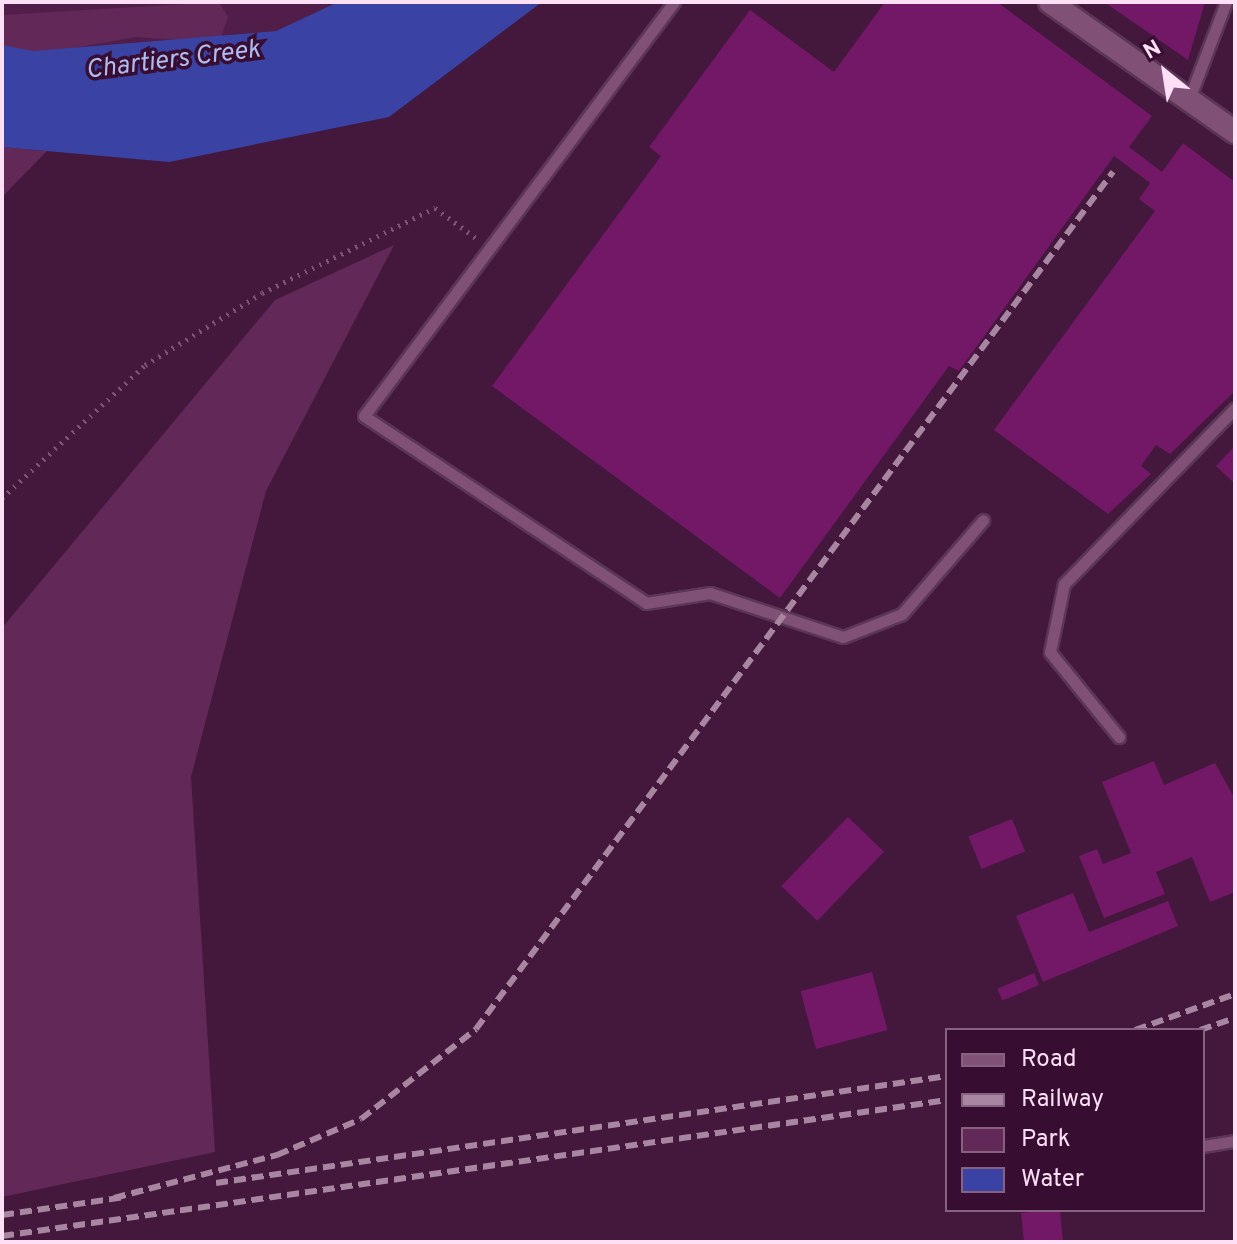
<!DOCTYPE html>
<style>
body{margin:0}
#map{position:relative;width:1237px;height:1244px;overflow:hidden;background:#43183c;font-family:Overpass,sans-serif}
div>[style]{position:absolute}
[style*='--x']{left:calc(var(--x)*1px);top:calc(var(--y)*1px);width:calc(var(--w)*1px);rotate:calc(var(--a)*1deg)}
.built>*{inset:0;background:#501e48}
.green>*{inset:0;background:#622858}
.water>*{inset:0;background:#3a42a3}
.building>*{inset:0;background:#731767;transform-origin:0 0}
.path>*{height:5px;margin-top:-2.5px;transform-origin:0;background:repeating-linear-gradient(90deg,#7c5575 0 2px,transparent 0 8px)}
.roads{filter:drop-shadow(2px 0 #5b3656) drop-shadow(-2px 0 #5b3656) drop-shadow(0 2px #5b3656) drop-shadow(0 -2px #5b3656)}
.lane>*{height:11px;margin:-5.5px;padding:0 5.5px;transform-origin:5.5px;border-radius:5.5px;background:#805077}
.street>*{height:22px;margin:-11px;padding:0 11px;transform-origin:11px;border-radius:11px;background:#805077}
.rail>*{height:6px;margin-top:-3px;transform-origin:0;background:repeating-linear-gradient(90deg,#a885a1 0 12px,transparent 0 18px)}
span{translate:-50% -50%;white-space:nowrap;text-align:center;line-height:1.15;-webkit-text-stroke:7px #380d32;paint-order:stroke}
.water-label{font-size:26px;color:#afbbee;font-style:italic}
.frame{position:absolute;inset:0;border:4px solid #fde0f6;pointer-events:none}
.legend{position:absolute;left:945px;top:1028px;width:260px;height:184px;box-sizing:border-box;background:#380d32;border:2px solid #876180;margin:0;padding:10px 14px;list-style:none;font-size:24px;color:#fde0f6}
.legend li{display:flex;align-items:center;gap:16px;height:40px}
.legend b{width:40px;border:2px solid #876180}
.north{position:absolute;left:1125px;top:32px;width:80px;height:80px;-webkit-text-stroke:6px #380d32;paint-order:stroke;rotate:330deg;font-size:22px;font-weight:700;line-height:32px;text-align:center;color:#fde0f6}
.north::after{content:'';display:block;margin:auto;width:28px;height:36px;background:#fde0f6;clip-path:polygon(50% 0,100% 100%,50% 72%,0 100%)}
</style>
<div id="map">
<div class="built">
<i style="clip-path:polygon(2px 2px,338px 2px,276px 31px,33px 51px,2px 45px)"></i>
</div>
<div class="green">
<i style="clip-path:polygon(219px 2px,228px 17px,219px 43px,136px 37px,29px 56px,2px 46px,2px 15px)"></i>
<i style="clip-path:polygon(2px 147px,47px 151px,2px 197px)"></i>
<i style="clip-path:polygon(394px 245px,266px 491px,191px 777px,215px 1152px,2px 1197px,2px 628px,275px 300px)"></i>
</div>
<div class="water">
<i style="clip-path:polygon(338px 2px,542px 2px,389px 117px,169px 162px,2px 147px,2px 45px,33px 51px,276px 31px)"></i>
</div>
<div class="building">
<i style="clip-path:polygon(885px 2px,997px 2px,1152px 116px,1129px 147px,1162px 172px,1183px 143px,1235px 182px,1235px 391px,1170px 454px,1156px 445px,1141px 466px,1151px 474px,1108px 514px,994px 430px,1155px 211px,1139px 199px,1150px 183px,1114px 156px,959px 371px,949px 366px,780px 598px,492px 386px,661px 156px,649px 147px,750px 10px,834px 72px)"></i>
<i style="clip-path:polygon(1104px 2px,1205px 2px,1188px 60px)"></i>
<i style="clip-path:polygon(1235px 446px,1235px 484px,1216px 466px)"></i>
<i style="clip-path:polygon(1154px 761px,1164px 785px,1215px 763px,1235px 799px,1235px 892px,1210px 902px,1192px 857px,1156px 872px,1165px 894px,1104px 918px,1079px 856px,1097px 849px,1103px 864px,1131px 853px,1102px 782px)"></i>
<i style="left:848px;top:817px;width:50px;height:96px;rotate:44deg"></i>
<i style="left:1012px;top:819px;width:35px;height:47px;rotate:68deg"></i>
<i style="clip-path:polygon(1073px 893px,1089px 932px,1168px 901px,1178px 926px,1043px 982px,1016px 916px)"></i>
<i style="left:872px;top:972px;width:60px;height:74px;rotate:75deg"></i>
<i style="left:1034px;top:973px;width:13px;height:40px;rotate:67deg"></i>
<i style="clip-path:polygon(1050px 1210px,1060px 1210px,1063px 1242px,1024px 1242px,1021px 1213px)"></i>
</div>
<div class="path">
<i style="--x:2;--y:498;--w:195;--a:-42.9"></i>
<i style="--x:145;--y:365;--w:137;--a:-31.6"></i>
<i style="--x:262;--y:293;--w:193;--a:-26.2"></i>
<i style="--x:435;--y:208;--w:51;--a:36.2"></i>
</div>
<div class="roads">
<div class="lane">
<i style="--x:674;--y:2;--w:517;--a:126.83"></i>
<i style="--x:364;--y:416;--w:338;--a:33.5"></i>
<i style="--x:646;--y:603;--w:65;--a:-8.9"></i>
<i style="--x:710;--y:593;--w:140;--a:18.3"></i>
<i style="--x:843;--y:637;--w:63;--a:-21.3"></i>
<i style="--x:902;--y:614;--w:124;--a:-49.2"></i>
<i style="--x:1189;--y:99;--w:104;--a:-69.1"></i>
<i style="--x:1119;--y:737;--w:109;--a:-129.1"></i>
<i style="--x:1050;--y:652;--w:69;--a:-78.4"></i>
<i style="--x:1064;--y:584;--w:245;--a:-45.8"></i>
<i style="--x:1203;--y:1146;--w:32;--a:-9"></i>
</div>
<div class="street">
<i style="--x:1050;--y:2;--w:226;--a:35.1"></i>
</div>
</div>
<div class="rail">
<i style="--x:1135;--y:1030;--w:106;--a:-19.8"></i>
<i style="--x:1200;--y:1030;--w:37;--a:-19"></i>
<i style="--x:216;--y:1183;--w:739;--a:-8.33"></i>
<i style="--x:114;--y:1198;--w:169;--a:-14.8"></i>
<i style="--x:277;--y:1155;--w:91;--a:-23.2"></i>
<i style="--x:361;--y:1119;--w:146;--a:-38"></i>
<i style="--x:476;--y:1029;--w:1068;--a:-53.38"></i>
<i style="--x:2;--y:1215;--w:124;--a:-8.3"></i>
<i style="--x:2;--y:1236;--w:955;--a:-8.19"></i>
</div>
<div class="water-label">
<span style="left:173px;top:61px;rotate:-7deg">Chartiers Creek</span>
</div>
<div class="frame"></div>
<ul class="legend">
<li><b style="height:10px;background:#805077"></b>Road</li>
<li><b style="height:10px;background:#a885a1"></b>Railway</li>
<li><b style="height:22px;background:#622858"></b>Park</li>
<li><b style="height:22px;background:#3a42a3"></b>Water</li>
</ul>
<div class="north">N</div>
</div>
